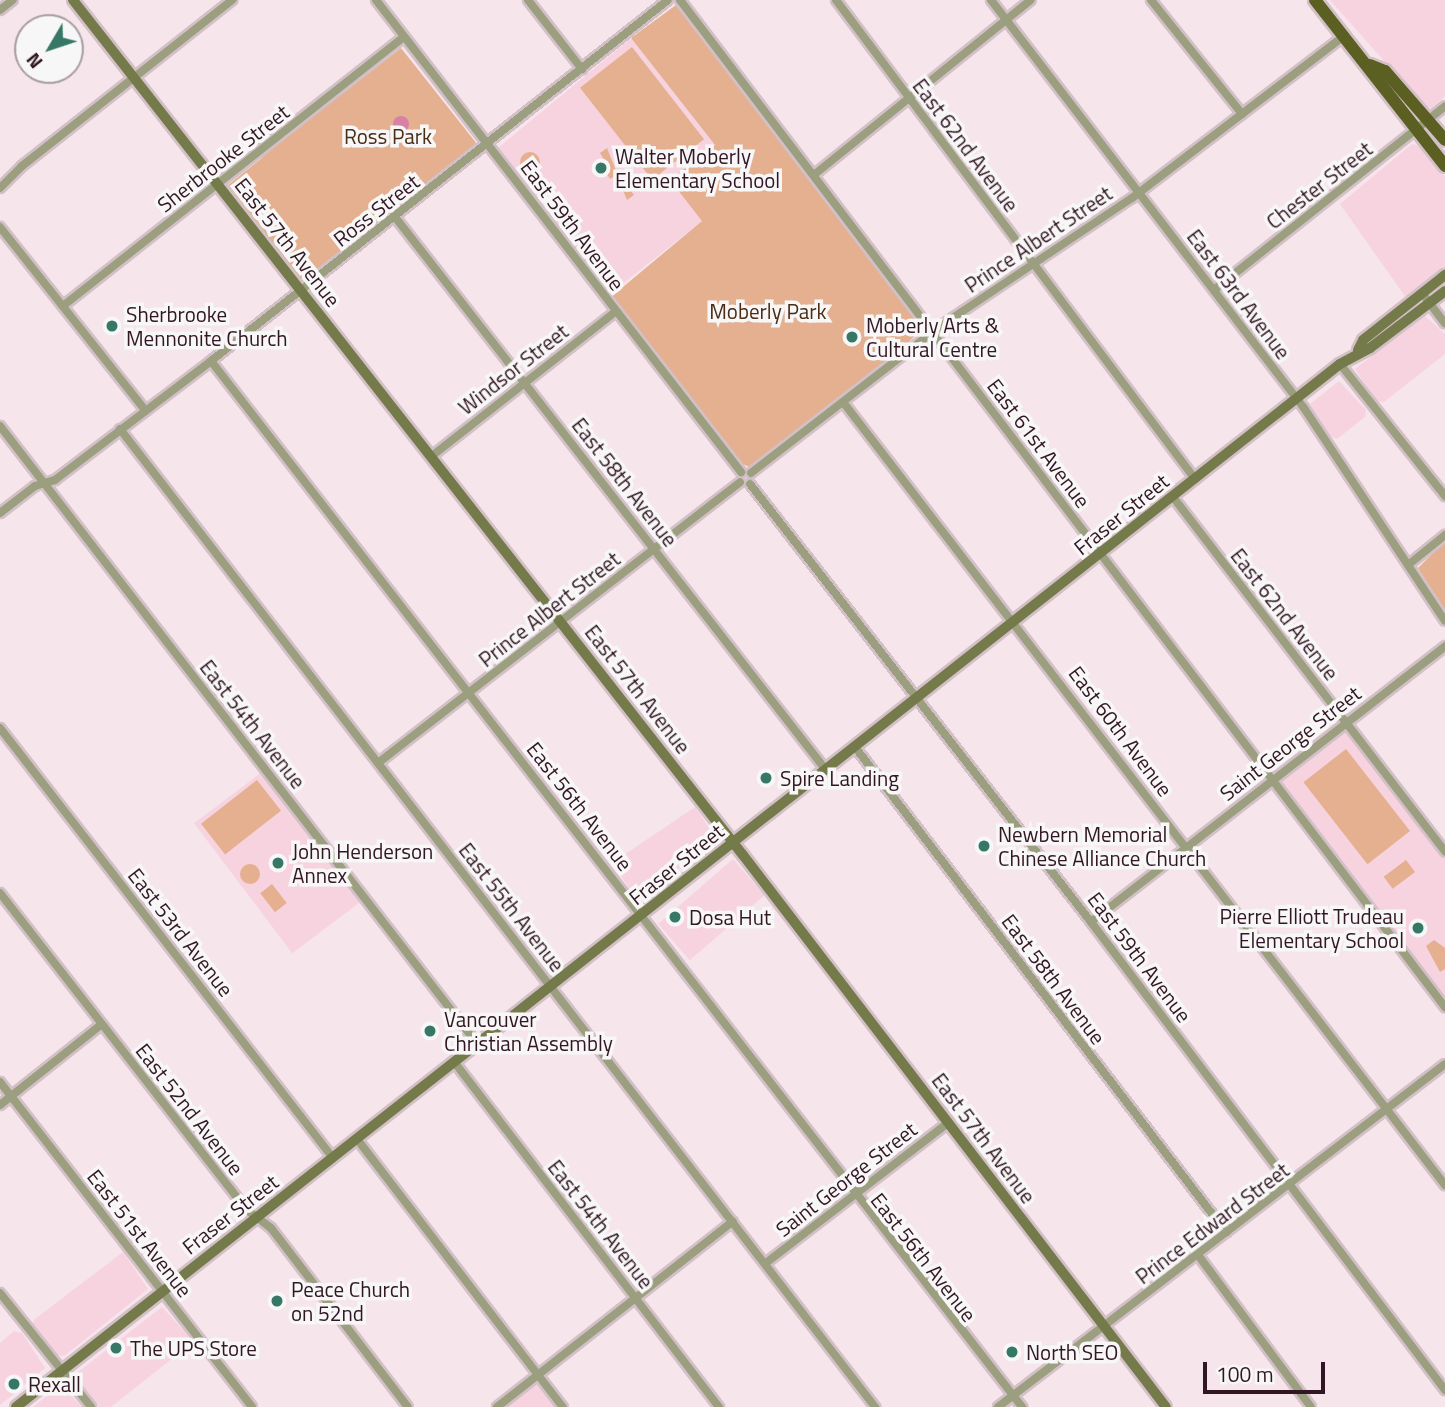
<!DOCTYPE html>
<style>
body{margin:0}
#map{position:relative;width:1445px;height:1407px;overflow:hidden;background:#f6e5eb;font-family:"Titillium Web",sans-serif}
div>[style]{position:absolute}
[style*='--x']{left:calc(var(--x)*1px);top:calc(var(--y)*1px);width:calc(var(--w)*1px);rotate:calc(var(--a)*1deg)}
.built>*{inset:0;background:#f7d3e0;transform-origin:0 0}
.green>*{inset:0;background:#e4b090;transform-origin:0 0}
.round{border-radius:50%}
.water>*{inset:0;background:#d881a5}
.roads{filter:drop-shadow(2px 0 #d3c0c7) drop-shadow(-2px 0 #d3c0c7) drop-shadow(0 2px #d3c0c7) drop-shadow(0 -2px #d3c0c7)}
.street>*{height:8px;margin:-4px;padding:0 4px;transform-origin:4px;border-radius:4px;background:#9b9f7f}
.secondary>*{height:10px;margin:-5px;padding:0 5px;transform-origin:5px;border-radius:5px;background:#757a4b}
.primary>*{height:12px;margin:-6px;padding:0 6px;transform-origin:6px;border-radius:6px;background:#5b6022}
.dots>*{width:19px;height:19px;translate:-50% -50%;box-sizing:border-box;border:4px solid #f7f7f7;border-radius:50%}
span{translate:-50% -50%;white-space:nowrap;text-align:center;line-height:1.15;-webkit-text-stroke:7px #f7f7f7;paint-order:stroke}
.park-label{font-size:21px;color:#4b2c16}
.street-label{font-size:21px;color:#331623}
.poi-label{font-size:21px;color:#331623}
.left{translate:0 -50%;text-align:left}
.right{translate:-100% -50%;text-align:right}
.north{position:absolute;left:14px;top:14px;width:70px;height:70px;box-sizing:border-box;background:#f7f7f7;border:2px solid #a99da2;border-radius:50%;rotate:231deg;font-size:19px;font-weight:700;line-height:28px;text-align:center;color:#331623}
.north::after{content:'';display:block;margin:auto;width:24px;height:32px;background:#367766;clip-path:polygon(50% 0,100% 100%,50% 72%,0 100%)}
.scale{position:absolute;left:1203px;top:1362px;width:122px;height:32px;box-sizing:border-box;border:4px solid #331623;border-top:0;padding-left:9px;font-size:21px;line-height:24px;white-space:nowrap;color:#331623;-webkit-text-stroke:5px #f7f7f7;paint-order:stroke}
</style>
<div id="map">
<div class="built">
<i style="clip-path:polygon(1330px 0,1445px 0,1445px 96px,1432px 108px,1425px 107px)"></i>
<i style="clip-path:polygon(631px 38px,715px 145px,702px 221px,611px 293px,498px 148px)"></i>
<i style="clip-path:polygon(1412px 144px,1420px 146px,1445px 176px,1445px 270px,1407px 299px,1340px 204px)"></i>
<i style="clip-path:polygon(1424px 315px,1445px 334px,1445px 354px,1384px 402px,1376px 401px,1355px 369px)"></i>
<i style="clip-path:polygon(1339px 381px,1366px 410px,1365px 417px,1337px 439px,1329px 436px,1310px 404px)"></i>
<i style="clip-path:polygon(1347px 731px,1445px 858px,1445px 999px,1278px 784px)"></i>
<i style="left:262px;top:772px;width:163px;height:85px;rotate:53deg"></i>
<i style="left:695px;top:807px;width:42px;height:100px;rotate:56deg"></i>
<i style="left:733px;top:859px;width:48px;height:99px;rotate:49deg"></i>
<i style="clip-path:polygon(123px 1252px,148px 1289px,64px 1356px,56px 1355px,32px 1324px,35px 1319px)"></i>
<i style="clip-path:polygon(162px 1307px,189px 1336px,189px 1345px,111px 1407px,99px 1407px,77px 1379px,78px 1372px)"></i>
<i style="clip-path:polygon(14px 1331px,22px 1333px,45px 1368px,0 1405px,0 1343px)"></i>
<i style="clip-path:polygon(535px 1383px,557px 1407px,507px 1407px,528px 1388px)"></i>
<i style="clip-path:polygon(63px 1387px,82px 1407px,33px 1407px,57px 1388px)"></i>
</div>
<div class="green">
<i style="clip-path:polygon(676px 5px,699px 28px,923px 327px,886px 366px,749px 467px,743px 464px,611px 297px,702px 221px,670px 180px,715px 145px,631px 38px)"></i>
<i style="left:632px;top:47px;width:117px;height:66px;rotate:52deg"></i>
<i style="clip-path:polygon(401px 48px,477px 144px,306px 279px,300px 279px,228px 185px,262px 158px,266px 144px,334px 94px,338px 97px)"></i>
<i style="clip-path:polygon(607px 148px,617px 173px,624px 169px,632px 179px,626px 184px,634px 195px,627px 200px,617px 175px,610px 179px,603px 168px,607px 164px,600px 153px)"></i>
<i class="round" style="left:520px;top:152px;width:20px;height:20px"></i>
<i style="clip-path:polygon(1445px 541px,1445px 610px,1418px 568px)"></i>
<i style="left:1346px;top:749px;width:104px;height:54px;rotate:52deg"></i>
<i style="left:257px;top:780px;width:39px;height:71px;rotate:52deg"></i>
<i style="left:1406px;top:860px;width:15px;height:28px;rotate:53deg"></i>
<i class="round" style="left:240px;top:864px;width:20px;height:20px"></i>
<i style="left:272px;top:884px;width:24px;height:15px;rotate:52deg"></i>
<i style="clip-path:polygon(1434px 940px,1445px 948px,1445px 969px,1440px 972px,1426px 946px)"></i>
</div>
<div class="water">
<i class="round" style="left:393px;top:116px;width:16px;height:16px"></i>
</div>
<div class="roads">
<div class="street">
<i style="--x:376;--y:0;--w:597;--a:52.29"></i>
<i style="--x:528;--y:0;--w:88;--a:52"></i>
<i style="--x:680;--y:0;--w:1265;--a:52.78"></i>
<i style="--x:836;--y:0;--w:599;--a:53.15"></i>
<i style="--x:991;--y:0;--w:514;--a:52.51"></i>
<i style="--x:1304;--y:408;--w:255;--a:56.5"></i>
<i style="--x:1151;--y:0;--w:146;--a:51.4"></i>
<i style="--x:0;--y:10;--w:16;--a:-38"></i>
<i style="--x:815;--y:174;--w:277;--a:-38.9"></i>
<i style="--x:0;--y:188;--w:31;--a:-45"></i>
<i style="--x:22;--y:166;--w:268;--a:-38.3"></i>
<i style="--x:395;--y:217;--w:701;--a:52.07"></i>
<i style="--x:0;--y:227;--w:233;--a:51.6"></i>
<i style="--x:1214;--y:290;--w:295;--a:-38.5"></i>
<i style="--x:1422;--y:293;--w:38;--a:53"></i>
<i style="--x:63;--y:306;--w:434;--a:-38.3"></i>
<i style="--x:211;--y:361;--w:1324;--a:52.21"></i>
<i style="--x:1340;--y:364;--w:169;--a:51.5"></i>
<i style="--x:843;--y:402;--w:988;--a:52.45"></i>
<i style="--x:0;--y:426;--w:782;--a:52.32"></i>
<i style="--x:120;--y:429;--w:1236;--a:52.33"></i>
<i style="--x:432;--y:456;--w:234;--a:-38.2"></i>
<i style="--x:751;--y:473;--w:238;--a:-37.8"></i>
<i style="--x:939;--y:327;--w:232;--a:-33.8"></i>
<i style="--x:1132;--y:198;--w:268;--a:-37.4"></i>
<i style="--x:750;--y:484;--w:555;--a:52.1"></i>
<i style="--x:1091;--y:922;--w:587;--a:52.9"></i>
<i style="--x:1173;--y:497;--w:447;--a:52.5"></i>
<i style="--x:0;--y:513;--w:44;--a:-37.6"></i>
<i style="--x:35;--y:486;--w:21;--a:-17"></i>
<i style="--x:55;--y:480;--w:196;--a:-37.3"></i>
<i style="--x:211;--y:361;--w:582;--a:-38.31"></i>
<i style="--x:1408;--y:565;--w:48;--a:-39"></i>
<i style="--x:0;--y:728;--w:544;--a:52.25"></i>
<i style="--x:855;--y:747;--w:611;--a:52.59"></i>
<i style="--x:378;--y:763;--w:458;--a:-37.8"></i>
<i style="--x:0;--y:893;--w:402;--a:52.1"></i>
<i style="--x:247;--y:1210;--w:30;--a:37"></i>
<i style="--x:271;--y:1228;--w:225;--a:52.6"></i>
<i style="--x:1091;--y:922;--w:449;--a:-37.9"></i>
<i style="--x:455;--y:1063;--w:434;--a:52.5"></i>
<i style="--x:0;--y:1082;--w:411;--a:52.2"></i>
<i style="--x:0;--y:1105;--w:130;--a:-38.5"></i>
<i style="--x:357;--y:1139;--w:338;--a:52.5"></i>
<i style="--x:1198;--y:1255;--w:189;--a:53.4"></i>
<i style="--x:766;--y:1263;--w:230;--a:-37.6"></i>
<i style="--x:0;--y:1293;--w:146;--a:51.4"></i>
<i style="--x:497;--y:1407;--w:300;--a:-38.2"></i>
<i style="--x:998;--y:1407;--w:563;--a:-37.5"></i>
</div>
<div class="secondary">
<i style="--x:73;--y:0;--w:1086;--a:51.92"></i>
<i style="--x:743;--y:855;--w:695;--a:52.54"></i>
<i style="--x:1358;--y:350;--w:11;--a:-63"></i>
<i style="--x:1363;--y:340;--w:105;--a:-38.4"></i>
<i style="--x:16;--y:1407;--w:1685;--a:-38.23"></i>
<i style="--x:1340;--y:364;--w:34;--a:-28"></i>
<i style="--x:1370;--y:348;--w:94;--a:-37.2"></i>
</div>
<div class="primary">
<i style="--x:1315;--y:0;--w:211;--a:51.9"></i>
<i style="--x:1370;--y:65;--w:16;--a:22"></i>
<i style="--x:1385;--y:71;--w:91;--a:49"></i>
</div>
</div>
<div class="dots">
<i style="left:601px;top:168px;background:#367766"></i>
<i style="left:112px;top:326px;background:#367766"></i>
<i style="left:852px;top:337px;background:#367766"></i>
<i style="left:766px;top:778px;background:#367766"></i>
<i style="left:984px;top:846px;background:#367766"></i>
<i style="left:278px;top:863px;background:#367766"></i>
<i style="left:675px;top:917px;background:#367766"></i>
<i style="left:1418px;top:928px;background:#367766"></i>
<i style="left:430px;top:1031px;background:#367766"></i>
<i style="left:277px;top:1301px;background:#367766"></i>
<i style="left:116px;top:1348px;background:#367766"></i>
<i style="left:1012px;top:1352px;background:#367766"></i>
<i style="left:14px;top:1384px;background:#367766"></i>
</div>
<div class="park-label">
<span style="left:388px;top:136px">Ross Park</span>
<span style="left:768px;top:311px">Moberly Park</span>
</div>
<div class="street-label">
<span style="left:966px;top:145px;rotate:53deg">East 62nd Avenue</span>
<span style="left:223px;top:158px;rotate:-38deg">Sherbrooke Street</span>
<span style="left:1319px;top:185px;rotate:-38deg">Chester Street</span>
<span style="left:376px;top:210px;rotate:-38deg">Ross Street</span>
<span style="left:573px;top:225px;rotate:53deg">East 59th Avenue</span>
<span style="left:1038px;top:239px;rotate:-34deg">Prince Albert Street</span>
<span style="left:288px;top:242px;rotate:52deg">East 57th Avenue</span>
<span style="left:1239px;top:294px;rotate:53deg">East 63rd Avenue</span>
<span style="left:513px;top:369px;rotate:-38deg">Windsor Street</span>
<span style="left:1039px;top:443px;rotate:53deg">East 61st Avenue</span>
<span style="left:625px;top:482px;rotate:52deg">East 58th Avenue</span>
<span style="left:1121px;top:514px;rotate:-39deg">Fraser Street</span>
<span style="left:549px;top:609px;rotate:-38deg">Prince Albert Street</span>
<span style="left:1285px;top:614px;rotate:52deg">East 62nd Avenue</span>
<span style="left:638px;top:689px;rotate:52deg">East 57th Avenue</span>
<span style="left:253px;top:724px;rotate:52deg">East 54th Avenue</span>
<span style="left:1121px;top:731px;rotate:53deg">East 60th Avenue</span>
<span style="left:1290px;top:743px;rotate:-38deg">Saint George Street</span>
<span style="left:580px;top:806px;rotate:52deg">East 56th Avenue</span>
<span style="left:676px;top:864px;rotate:-39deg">Fraser Street</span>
<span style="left:512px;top:907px;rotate:52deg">East 55th Avenue</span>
<span style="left:181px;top:932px;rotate:52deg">East 53rd Avenue</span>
<span style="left:1140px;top:957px;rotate:53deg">East 59th Avenue</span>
<span style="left:1054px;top:979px;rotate:53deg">East 58th Avenue</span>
<span style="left:190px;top:1109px;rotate:52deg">East 52nd Avenue</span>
<span style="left:984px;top:1138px;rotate:53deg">East 57th Avenue</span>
<span style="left:846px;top:1179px;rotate:-38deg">Saint George Street</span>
<span style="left:230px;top:1214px;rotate:-38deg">Fraser Street</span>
<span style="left:1212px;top:1223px;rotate:-37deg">Prince Edward Street</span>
<span style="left:601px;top:1224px;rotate:52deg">East 54th Avenue</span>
<span style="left:140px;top:1233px;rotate:52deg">East 51st Avenue</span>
<span style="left:924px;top:1257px;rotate:52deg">East 56th Avenue</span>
</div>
<div class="poi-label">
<span class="left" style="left:615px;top:168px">Walter Moberly<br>Elementary School</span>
<span class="left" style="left:126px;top:326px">Sherbrooke<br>Mennonite Church</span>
<span class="left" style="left:866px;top:337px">Moberly Arts &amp;<br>Cultural Centre</span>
<span class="left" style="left:780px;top:778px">Spire Landing</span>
<span class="left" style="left:998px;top:846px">Newbern Memorial<br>Chinese Alliance Church</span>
<span class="left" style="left:292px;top:863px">John Henderson<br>Annex</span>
<span class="right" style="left:1404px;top:928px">Pierre Elliott Trudeau<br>Elementary School</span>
<span class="left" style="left:689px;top:917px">Dosa Hut</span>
<span class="left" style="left:444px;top:1031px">Vancouver<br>Christian Assembly</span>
<span class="left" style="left:291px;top:1301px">Peace Church<br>on 52nd</span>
<span class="left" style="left:130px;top:1348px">The UPS Store</span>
<span class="left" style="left:1026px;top:1352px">North SEO</span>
<span class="left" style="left:28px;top:1384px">Rexall</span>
</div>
<div class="north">N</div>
<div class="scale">100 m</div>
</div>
